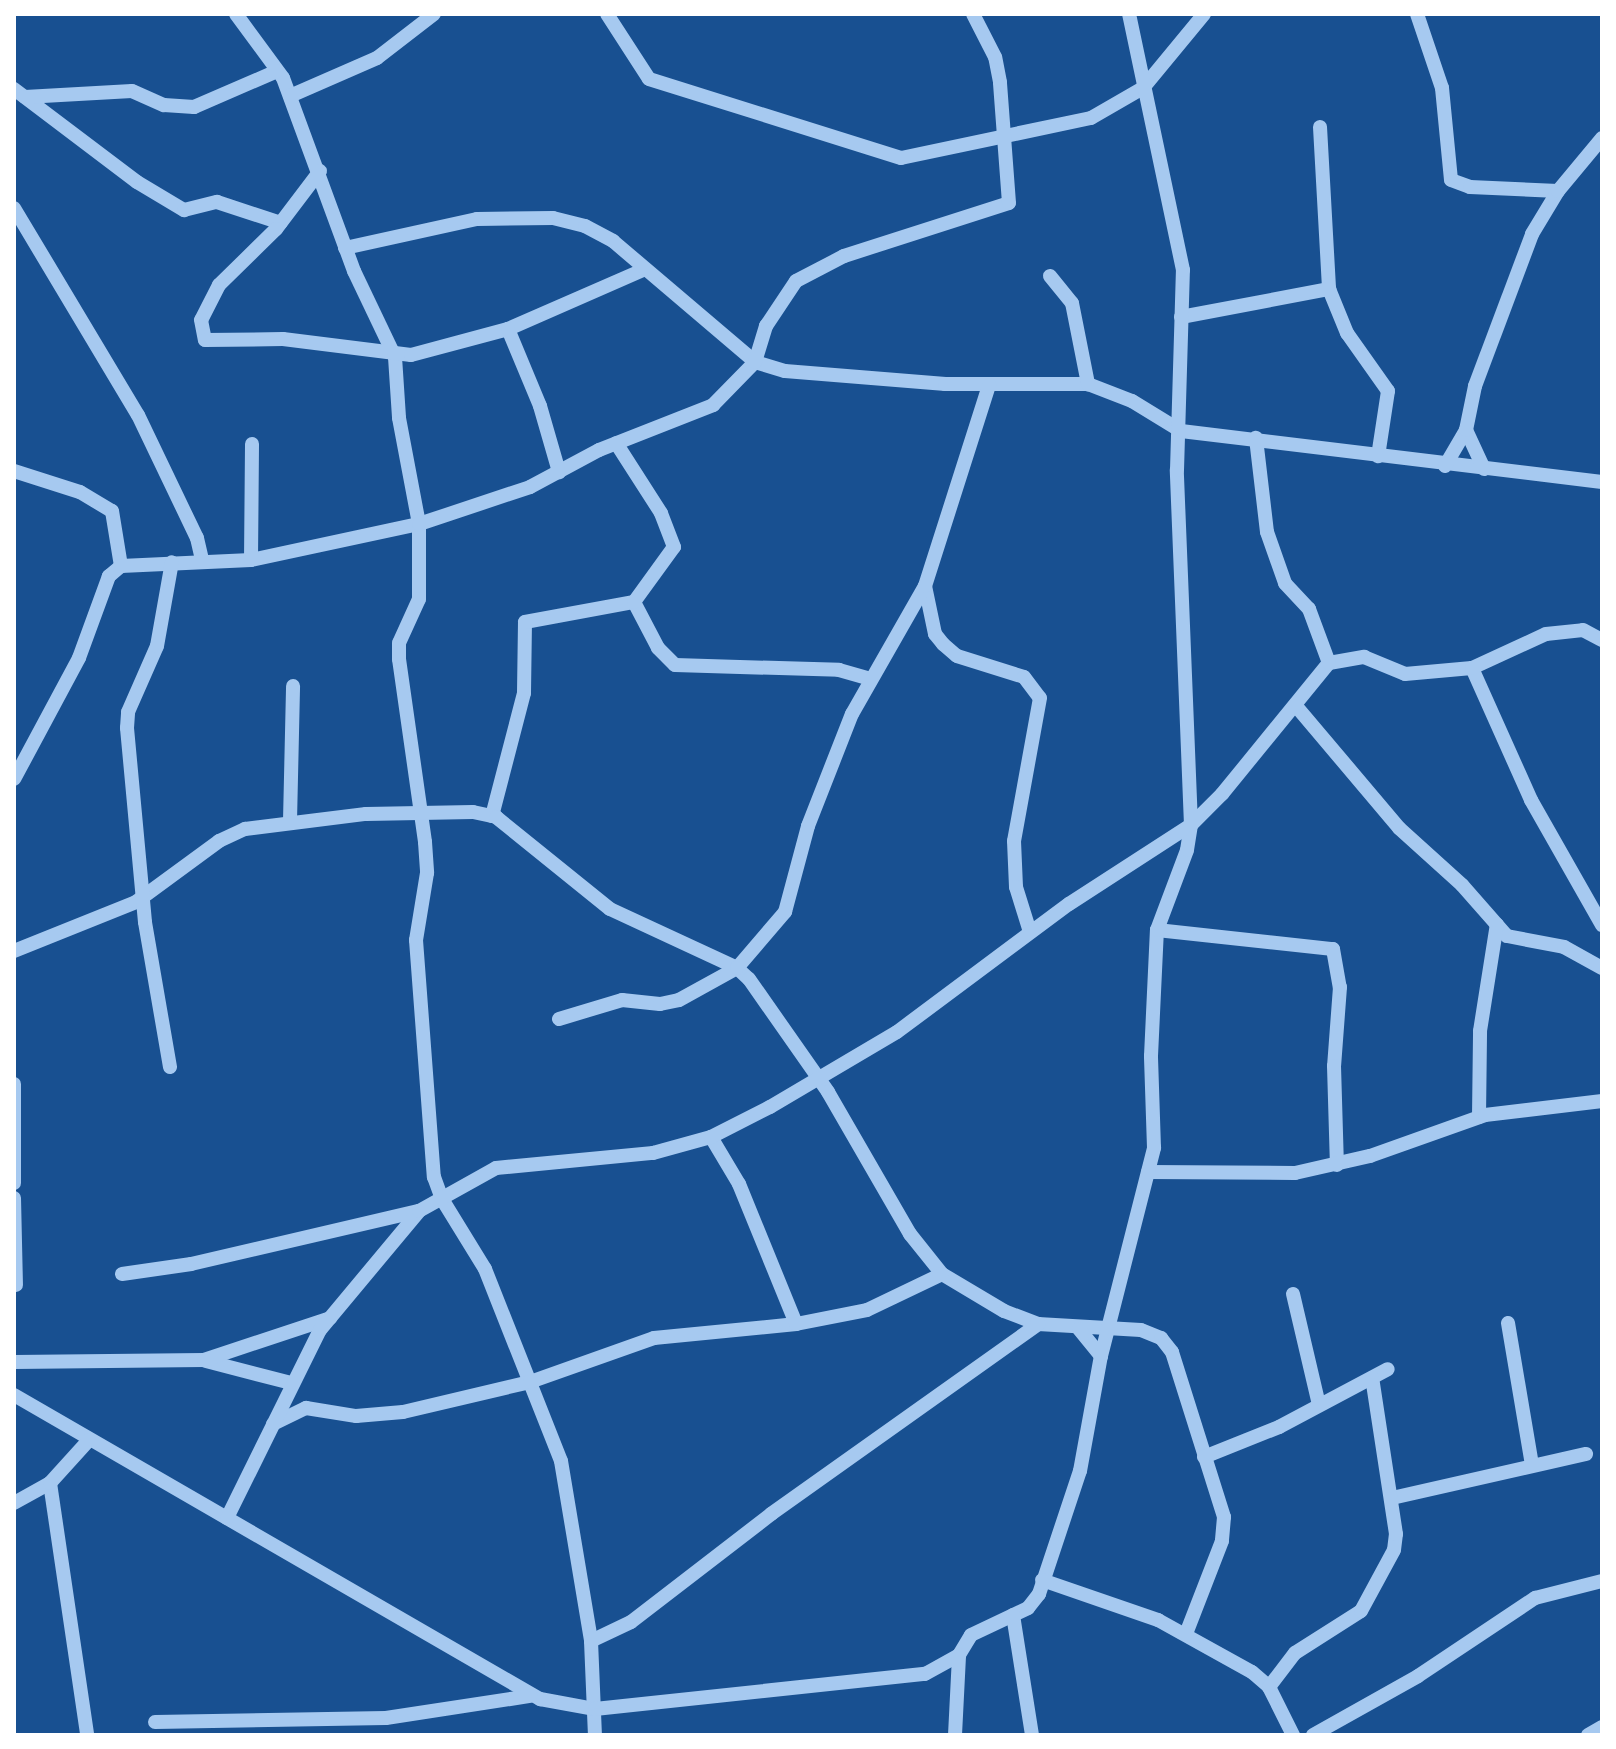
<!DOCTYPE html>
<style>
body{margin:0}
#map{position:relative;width:1616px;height:1749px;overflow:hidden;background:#185091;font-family:"DM Sans",sans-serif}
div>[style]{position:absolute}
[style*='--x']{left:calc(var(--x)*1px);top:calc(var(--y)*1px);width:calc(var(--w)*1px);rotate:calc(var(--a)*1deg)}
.minor>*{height:14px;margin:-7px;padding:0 7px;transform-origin:7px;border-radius:7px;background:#a6c9f0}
span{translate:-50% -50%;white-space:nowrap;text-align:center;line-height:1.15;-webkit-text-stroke:6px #185091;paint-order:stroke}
.frame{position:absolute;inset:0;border:16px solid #fff;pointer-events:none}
</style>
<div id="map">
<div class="minor">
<i style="--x:236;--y:14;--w:79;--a:53.7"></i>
<i style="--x:283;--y:78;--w:206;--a:69.8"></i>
<i style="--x:354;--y:271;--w:95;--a:64.5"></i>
<i style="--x:395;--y:357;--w:61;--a:86.2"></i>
<i style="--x:399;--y:418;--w:108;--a:79.3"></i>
<i style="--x:419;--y:524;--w:75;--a:90"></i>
<i style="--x:419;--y:599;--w:48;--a:114.4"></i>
<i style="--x:399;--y:643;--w:16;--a:90"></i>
<i style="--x:399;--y:659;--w:185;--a:81.9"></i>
<i style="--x:425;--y:842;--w:31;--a:86"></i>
<i style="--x:427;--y:873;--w:68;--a:99.3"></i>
<i style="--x:416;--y:940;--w:238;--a:85.7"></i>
<i style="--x:434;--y:1177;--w:23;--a:70"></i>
<i style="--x:442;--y:1199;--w:82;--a:58.4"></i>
<i style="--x:485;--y:1269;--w:206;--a:68.4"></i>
<i style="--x:561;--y:1461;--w:182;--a:80.5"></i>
<i style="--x:591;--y:1641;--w:94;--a:87.6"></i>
<i style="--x:607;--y:14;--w:77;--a:57.1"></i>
<i style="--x:649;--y:79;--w:264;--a:17.4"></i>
<i style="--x:901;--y:158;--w:194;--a:-11.9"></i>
<i style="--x:1091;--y:118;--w:60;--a:-30"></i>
<i style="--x:1143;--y:88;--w:96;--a:-50.5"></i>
<i style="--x:1417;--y:14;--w:78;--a:71.3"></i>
<i style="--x:1442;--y:88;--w:92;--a:84.4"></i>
<i style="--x:1451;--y:180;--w:20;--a:20"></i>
<i style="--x:1470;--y:187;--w:88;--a:2.6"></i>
<i style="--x:14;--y:89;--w:154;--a:37.1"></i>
<i style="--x:137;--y:182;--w:55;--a:30.8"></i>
<i style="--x:184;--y:210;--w:34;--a:-14"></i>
<i style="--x:217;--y:202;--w:67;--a:18.2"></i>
<i style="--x:290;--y:96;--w:95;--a:-23.6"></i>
<i style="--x:377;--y:58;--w:72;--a:-37.7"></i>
<i style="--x:25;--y:97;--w:107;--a:-3.2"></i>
<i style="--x:132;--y:91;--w:35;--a:24"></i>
<i style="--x:164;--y:105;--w:30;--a:4"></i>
<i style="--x:194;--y:107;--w:90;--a:-23.4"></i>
<i style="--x:1320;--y:127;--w:162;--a:86.8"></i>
<i style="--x:1329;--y:289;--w:48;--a:67.8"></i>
<i style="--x:1347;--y:333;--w:71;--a:54.7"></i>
<i style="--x:1388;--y:391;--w:66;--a:98.7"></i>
<i style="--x:320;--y:171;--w:73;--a:127.2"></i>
<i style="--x:276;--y:229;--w:80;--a:135.5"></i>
<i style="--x:219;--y:285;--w:39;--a:117"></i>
<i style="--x:201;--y:320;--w:20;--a:79"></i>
<i style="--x:205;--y:340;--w:78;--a:-0.7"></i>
<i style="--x:283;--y:339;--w:129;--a:7.1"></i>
<i style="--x:411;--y:355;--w:100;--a:-15"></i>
<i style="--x:508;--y:329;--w:147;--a:-23.6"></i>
<i style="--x:14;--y:208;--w:241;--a:59.1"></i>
<i style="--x:138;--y:415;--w:136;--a:64.4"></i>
<i style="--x:197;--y:538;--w:22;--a:77"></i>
<i style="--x:345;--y:248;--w:135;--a:-12.4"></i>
<i style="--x:477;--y:219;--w:76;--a:-0.8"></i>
<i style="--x:553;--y:218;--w:33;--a:14"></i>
<i style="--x:585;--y:226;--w:32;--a:28"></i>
<i style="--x:613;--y:241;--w:187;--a:40.4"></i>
<i style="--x:755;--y:362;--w:31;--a:17"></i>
<i style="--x:785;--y:371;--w:161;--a:4.6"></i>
<i style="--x:945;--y:384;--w:143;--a:0"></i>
<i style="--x:1088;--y:384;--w:47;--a:21.1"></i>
<i style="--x:1132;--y:401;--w:57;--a:31.5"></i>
<i style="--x:1181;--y:431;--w:424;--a:6.9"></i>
<i style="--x:1050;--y:276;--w:35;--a:51"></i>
<i style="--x:1072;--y:303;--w:83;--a:78.8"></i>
<i style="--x:1181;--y:317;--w:151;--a:-10.7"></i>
<i style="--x:508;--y:329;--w:83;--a:67.4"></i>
<i style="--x:540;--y:406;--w:69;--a:73.9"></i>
<i style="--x:1466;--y:430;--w:43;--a:65.2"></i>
<i style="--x:1445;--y:466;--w:42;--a:-59.7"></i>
<i style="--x:1466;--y:430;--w:45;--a:-78.4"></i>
<i style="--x:1475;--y:386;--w:162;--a:-69.4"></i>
<i style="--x:1532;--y:234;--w:50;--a:-58.8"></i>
<i style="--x:1558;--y:191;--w:69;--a:-50.3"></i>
<i style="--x:14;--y:471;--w:69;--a:17.7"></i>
<i style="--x:80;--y:492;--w:37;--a:31"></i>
<i style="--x:112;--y:511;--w:56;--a:80.7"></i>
<i style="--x:121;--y:566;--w:16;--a:140"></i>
<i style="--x:109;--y:576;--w:87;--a:110.1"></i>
<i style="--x:79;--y:658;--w:137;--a:118.2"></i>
<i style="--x:251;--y:560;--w:116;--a:-89.5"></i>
<i style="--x:121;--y:566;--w:130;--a:-2.6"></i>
<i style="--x:251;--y:560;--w:172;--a:-12.1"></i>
<i style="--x:419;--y:524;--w:117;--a:-18.4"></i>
<i style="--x:530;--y:487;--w:78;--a:-28.2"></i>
<i style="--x:599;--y:450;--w:123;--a:-21.5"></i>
<i style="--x:713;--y:405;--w:60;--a:-45.7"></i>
<i style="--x:755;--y:362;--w:38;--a:-73"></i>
<i style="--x:766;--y:326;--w:54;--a:-56.3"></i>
<i style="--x:796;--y:281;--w:54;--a:-27.5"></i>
<i style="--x:844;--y:256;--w:173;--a:-17.8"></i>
<i style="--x:1009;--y:203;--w:121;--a:-94.3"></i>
<i style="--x:1000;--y:82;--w:25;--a:-101"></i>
<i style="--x:995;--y:57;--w:48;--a:-117.1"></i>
<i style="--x:925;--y:586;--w:49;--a:78.2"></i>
<i style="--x:935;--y:634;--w:13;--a:51"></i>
<i style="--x:943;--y:644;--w:18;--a:41"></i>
<i style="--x:957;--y:656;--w:70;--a:17.4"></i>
<i style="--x:1024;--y:677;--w:26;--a:53"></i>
<i style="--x:1040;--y:698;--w:145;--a:100.3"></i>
<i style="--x:1014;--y:841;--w:46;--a:87.5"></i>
<i style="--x:1016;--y:887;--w:47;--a:72.7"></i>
<i style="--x:634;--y:602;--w:52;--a:62.4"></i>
<i style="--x:658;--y:648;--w:24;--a:45"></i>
<i style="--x:675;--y:665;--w:164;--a:1.7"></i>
<i style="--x:839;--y:670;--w:32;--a:16"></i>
<i style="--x:1329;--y:663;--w:36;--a:-10"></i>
<i style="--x:1364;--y:657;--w:44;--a:22.5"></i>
<i style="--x:1405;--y:674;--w:67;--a:-5.1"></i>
<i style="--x:1472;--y:668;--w:145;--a:65.9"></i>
<i style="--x:1531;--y:800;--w:144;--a:60.4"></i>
<i style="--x:1472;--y:668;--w:81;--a:-24.7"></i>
<i style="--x:1546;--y:634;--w:37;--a:-6"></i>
<i style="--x:1583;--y:630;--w:21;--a:28"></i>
<i style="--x:1296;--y:706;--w:160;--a:49.8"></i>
<i style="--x:1399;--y:828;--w:85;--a:42.1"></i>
<i style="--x:1462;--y:885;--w:68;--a:48.6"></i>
<i style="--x:1507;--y:936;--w:58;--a:10.9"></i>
<i style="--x:1564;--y:947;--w:43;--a:28.9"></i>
<i style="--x:492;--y:816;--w:127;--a:-75.4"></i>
<i style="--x:524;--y:693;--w:71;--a:-89.2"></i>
<i style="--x:525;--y:622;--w:111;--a:-10.4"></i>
<i style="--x:634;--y:602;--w:68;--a:-54"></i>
<i style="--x:674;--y:547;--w:36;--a:-111"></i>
<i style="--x:661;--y:513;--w:83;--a:-122.7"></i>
<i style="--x:290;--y:821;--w:135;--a:-88.7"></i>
<i style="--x:1157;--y:930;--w:177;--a:6.2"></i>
<i style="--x:1333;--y:949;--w:39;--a:80"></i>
<i style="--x:1340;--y:987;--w:79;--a:94.3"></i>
<i style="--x:1334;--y:1066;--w:99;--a:88.3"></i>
<i style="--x:14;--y:951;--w:131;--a:-21.9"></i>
<i style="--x:136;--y:902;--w:103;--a:-36.3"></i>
<i style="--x:219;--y:841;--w:29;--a:-25"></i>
<i style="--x:245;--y:829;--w:122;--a:-7.1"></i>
<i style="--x:366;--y:814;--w:107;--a:-1.1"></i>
<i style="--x:473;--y:812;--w:24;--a:12"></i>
<i style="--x:496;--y:817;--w:146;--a:38.9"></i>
<i style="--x:610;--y:909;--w:140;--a:24.9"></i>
<i style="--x:737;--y:968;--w:16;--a:43"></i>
<i style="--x:749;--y:979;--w:138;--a:55"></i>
<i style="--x:828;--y:1092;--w:164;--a:60"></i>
<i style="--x:910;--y:1234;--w:51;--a:51.3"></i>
<i style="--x:942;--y:1274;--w:72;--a:30.8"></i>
<i style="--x:1004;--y:1311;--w:36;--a:21"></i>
<i style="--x:1038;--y:1324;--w:103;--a:3.3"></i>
<i style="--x:1141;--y:1330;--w:22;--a:22"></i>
<i style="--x:1161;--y:1338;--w:18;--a:52"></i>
<i style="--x:1172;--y:1352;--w:173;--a:72.5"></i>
<i style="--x:1224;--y:1517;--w:24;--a:95"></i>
<i style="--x:1222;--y:1541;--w:100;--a:111.2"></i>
<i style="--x:559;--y:1019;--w:66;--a:-16.8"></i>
<i style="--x:622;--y:1000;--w:38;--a:6"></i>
<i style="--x:660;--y:1004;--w:19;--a:-12"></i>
<i style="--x:679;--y:1000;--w:66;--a:-28.9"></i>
<i style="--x:737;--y:968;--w:74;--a:-49.4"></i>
<i style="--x:785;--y:912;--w:89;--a:-75"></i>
<i style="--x:808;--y:826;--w:120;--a:-68.6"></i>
<i style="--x:852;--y:714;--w:147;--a:-60.3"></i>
<i style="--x:925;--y:586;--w:211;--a:-72.3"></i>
<i style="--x:170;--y:1067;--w:147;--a:-99.8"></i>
<i style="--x:145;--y:922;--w:195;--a:-95.3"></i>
<i style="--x:127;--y:728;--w:16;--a:-86"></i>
<i style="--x:128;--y:712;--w:72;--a:-66.3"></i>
<i style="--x:157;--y:646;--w:85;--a:-79.9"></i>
<i style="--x:14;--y:1084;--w:99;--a:90"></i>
<i style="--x:1479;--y:1117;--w:86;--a:-89.3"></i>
<i style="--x:1480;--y:1031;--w:108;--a:-81"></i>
<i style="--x:711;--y:1137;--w:55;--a:59.2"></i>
<i style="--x:739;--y:1184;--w:151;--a:67.8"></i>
<i style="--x:1148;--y:1172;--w:147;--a:0.4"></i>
<i style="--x:1295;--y:1173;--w:77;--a:-12.8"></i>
<i style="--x:1370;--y:1156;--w:122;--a:-19.6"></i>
<i style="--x:1485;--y:1115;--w:118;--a:-6.8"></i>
<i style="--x:14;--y:1198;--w:87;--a:88.7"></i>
<i style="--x:122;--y:1274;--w:70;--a:-8.2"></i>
<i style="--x:191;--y:1264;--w:233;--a:-13.1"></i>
<i style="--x:1293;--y:1294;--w:114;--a:76.8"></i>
<i style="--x:1508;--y:1323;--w:144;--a:80.4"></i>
<i style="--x:1079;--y:1329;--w:35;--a:51"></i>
<i style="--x:206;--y:1361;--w:88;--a:14.5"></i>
<i style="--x:14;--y:1362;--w:190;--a:-0.6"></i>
<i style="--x:204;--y:1360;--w:133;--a:-18.4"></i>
<i style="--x:14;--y:1395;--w:608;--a:30.03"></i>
<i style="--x:540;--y:1699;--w:56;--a:10.3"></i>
<i style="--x:595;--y:1709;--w:332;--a:-6.1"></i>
<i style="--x:925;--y:1674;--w:39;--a:-29"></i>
<i style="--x:959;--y:1655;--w:23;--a:-59"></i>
<i style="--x:971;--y:1635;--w:63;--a:-25.3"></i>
<i style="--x:1028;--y:1608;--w:18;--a:-52"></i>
<i style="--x:1039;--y:1594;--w:130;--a:-71.6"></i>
<i style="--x:1080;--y:1471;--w:117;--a:-79.7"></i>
<i style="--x:1101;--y:1356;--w:215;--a:-75.7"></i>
<i style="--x:1154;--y:1148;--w:92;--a:-91.9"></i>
<i style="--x:1151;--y:1056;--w:126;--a:-87.3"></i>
<i style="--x:1157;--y:930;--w:85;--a:-69.4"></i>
<i style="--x:1187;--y:850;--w:25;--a:-81"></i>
<i style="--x:1191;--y:825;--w:355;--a:-92.3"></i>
<i style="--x:1177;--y:470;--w:200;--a:-88.3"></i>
<i style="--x:1183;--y:270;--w:262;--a:-101.9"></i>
<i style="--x:273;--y:1424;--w:37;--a:-26"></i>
<i style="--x:306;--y:1408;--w:51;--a:9.1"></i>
<i style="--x:356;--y:1416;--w:47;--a:-4.9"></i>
<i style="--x:403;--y:1412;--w:130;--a:-13.3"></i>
<i style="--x:530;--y:1382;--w:132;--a:-19.5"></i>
<i style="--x:654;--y:1338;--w:143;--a:-5.6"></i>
<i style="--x:796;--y:1324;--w:72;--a:-11.2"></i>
<i style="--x:867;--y:1310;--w:83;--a:-25.6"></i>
<i style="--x:1204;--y:1457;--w:81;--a:-21.8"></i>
<i style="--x:1279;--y:1427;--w:123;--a:-28"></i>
<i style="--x:50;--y:1483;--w:255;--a:81.6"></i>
<i style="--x:1392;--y:1498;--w:199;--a:-12.8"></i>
<i style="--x:14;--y:1503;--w:41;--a:-29.1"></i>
<i style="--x:50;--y:1483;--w:58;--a:-47.8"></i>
<i style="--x:227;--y:1518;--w:210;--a:-63.7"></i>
<i style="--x:320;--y:1330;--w:155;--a:-50.2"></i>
<i style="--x:419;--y:1211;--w:88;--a:-29.2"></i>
<i style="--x:496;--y:1168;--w:158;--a:-5.5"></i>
<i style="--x:653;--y:1153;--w:60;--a:-15.4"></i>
<i style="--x:711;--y:1137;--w:66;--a:-27"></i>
<i style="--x:770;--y:1107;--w:147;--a:-30.6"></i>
<i style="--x:897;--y:1032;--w:214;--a:-36.7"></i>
<i style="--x:1069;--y:904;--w:145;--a:-32.9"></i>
<i style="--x:1191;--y:825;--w:44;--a:-45"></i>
<i style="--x:1222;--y:794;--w:169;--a:-50.8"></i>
<i style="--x:1329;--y:663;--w:58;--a:-110.3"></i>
<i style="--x:1309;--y:609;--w:35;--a:-133"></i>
<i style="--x:1285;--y:583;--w:54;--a:-109.4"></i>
<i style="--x:1267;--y:532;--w:95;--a:-96.7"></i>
<i style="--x:1042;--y:1580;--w:123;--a:19"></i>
<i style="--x:1158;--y:1620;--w:107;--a:29"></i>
<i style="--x:1252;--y:1672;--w:23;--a:41"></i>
<i style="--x:1269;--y:1687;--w:54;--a:63.4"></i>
<i style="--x:1013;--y:1615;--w:121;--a:81"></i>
<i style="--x:591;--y:1641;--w:44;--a:-25.4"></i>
<i style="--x:631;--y:1622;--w:177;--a:-37.6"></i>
<i style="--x:771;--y:1514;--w:328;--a:-35.4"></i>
<i style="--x:1269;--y:1687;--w:43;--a:-52.6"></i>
<i style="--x:1295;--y:1653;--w:78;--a:-32.5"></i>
<i style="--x:1361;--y:1611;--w:69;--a:-61.6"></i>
<i style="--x:1394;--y:1550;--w:16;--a:-83"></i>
<i style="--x:1396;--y:1534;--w:158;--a:-98.7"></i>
<i style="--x:155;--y:1722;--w:231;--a:-1"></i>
<i style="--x:386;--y:1718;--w:146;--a:-8.7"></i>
<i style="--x:955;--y:1735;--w:80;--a:-87.1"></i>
<i style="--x:1313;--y:1735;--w:120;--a:-29.3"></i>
<i style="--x:1418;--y:1676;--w:141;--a:-33.7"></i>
<i style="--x:1535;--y:1598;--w:69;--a:-14.2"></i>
<i style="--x:1588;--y:1735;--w:16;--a:-30"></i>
</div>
<div class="frame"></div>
</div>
